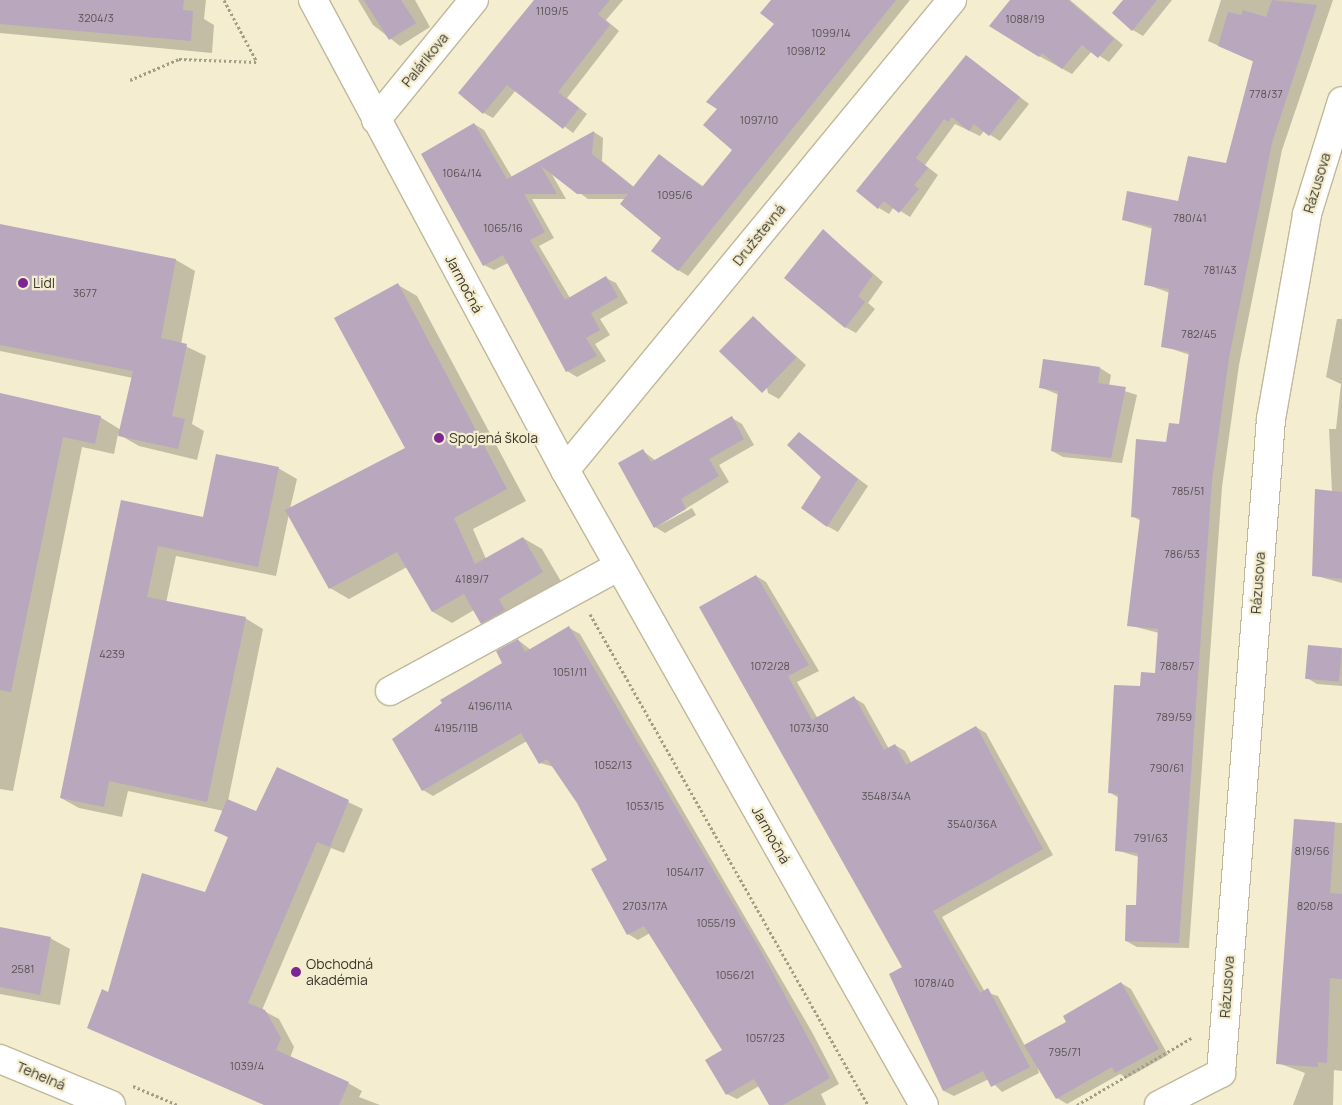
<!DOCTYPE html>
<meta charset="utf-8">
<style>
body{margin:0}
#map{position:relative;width:1342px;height:1105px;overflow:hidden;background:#f4edcf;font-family:Manrope,sans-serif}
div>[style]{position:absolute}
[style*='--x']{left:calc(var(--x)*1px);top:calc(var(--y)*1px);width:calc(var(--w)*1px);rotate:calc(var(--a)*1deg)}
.shadow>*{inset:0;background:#0003}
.building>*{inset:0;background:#b9a7be;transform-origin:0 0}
.path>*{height:3px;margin-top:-1.5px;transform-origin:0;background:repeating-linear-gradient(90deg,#a29d87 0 2.5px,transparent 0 5px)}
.roads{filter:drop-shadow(1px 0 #bfb89c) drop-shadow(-1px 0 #bfb89c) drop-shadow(0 1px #bfb89c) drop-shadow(0 -1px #bfb89c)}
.street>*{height:28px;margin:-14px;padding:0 14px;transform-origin:14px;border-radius:14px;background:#fff}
.dots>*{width:14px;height:14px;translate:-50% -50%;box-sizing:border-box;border:2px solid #f4edcf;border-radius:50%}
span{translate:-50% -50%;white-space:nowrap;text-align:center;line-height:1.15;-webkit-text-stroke:4.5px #f4edcf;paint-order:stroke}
.number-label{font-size:11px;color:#595350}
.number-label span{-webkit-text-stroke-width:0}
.street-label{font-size:14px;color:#39372b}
.poi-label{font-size:14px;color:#39372b}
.left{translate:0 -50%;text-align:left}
</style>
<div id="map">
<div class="shadow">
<i style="clip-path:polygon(0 0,206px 0,204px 19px,214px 25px,212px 53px,0 33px)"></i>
<i style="clip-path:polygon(358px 0,415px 0,430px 27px,400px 46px,373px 25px)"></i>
<i style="clip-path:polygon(536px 0,623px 0,606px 20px,619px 31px,567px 98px,587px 114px,573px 133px,516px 90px,493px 118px,484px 113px)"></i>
<i style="clip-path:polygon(773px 0,910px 0,688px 276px,678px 270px,663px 238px,625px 199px,588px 199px,550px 171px,566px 199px,532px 199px,554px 238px,539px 246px,570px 298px,606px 278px,616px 283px,628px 303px,600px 319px,610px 335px,595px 344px,606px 361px,577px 377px,567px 371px,508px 263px,494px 270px,484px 265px,474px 124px,484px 130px,512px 177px,594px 132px,603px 138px,602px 161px,634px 187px,659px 155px,704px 187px,734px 150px,718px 109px,775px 24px)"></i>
<i style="clip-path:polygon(1012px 0,1070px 0,1123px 45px,1109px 62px,1092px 51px,1072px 74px,1039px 56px)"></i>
<i style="clip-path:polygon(1124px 0,1172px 0,1143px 36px,1133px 30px)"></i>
<i style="clip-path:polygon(1221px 0,1333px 0,1282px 150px,1239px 365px,1222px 487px,1189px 948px,1137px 947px,1126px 941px,1137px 907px,1139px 857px,1116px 850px,1119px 798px,1109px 792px,1141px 688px,1156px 674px,1159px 633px,1128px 625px,1141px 521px,1132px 516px,1180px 425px,1190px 355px,1163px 346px,1170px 293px,1145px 284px,1153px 229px,1123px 220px,1179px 202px,1227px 165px,1254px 62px,1208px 41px)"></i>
<i style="clip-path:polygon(966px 56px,1029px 104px,1000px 141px,984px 131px,980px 136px,955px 124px,925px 165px,938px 175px,910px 217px,894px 207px,889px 214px,879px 208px)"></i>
<i style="clip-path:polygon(0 226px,176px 260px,195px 271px,181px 344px,206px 356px,192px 424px,204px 431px,197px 460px,139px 446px,118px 434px,114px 454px,82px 447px,13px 791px,0 789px,0 395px,100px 417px,121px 430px,133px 378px,0 351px)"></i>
<i style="clip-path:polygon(823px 230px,883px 282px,868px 303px,875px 309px,856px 333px,845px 327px)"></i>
<i style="clip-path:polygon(398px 285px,417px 296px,526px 501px,473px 529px,486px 559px,523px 538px,542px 549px,562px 583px,501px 634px,482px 623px,474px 610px,452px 623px,433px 612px,407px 567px,349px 599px,330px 588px,289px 514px,276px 576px,176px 556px,166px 603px,245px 618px,263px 629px,228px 801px,257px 813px,277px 769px,363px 809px,344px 853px,331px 848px,262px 1010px,279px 1019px,294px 1047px,290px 1058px,348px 1083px,362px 1091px,359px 1097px,380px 1105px,266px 1105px,88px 1028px,109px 993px,206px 893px,229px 838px,215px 830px,224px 811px,128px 791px,122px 817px,79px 808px,61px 798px,122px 501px,204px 519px,278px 468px,297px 479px,290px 509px,407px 448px)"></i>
<i style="clip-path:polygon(753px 317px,806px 365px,779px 399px,768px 393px)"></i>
<i style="clip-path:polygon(1337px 319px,1342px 319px,1342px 583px,1313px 575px,1332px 492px,1329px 429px,1336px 429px,1341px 384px,1326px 377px)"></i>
<i style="clip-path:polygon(1044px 361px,1100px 368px,1111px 375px,1109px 386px,1137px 395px,1122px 463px,1063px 457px,1052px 451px,1059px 395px,1040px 387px)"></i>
<i style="clip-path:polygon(732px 418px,742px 424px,754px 445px,719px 465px,729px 482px,658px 526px,692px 508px,696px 515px,665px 533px,655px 527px,643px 451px,656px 461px)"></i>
<i style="clip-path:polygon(799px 434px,868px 486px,838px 532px,827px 526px,822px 477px)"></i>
<i style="clip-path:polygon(756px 576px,766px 582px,819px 671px,797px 682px,818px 719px,854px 698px,864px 704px,889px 749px,895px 745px,905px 751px,912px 764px,976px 727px,986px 733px,1053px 855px,942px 917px,985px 992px,998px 996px,1025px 1046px,1068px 1023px,1121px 983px,1131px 989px,1168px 1055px,1127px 1078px,1120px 1074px,1067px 1104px,1057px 1098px,1037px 1065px,1039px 1073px,1002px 1092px,989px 1079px,954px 1096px,944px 1091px,890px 975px,904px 968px,701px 608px)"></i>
<i style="clip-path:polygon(569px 628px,580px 634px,812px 1032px,839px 1084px,821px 1094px,826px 1105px,770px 1105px,759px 1086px,737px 1099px,727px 1094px,724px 1050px,650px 933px,638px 940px,628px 934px,609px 861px,578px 803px,554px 767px,540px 763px,527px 741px,433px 796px,423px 790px,518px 640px,531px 650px)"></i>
<i style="clip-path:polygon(1342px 649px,1342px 686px,1317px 684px,1307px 678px)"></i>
<i style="clip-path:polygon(1295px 820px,1342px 823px,1342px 1071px,1334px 1070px,1333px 1105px,1293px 1105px,1305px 1073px,1278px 1063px)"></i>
<i style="clip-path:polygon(0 928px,50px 938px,70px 949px,60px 1005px,0 994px)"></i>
</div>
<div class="building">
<i style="clip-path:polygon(0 0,184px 0,183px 10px,193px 11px,191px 41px,0 24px)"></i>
<i style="clip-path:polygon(364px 0,401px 0,416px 23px,389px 40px)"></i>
<i style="clip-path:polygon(534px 0,610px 0,598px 14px,610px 25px,558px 92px,579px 108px,563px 129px,507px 85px,483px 114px,458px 93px)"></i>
<i style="clip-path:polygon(771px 0,896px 0,678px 271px,651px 251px,661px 238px,620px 204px,628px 194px,577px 194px,541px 166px,557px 194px,524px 194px,545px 232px,530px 240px,565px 300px,606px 276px,618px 297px,591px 313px,600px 330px,586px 338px,597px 356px,566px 372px,503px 255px,483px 266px,421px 154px,474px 123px,507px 179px,594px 131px,592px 154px,633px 187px,659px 154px,702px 187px,732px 150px,703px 125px,717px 109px,706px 102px,774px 24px,760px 13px)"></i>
<i style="clip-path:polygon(1010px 0,1068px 0,1114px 39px,1098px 58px,1082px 45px,1062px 69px,1042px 53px,1039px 57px,989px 26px)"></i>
<i style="clip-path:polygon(1123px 0,1157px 0,1132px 31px,1112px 13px)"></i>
<i style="clip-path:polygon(1272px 0,1317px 5px,1272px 143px,1229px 358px,1212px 481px,1179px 943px,1125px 941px,1126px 905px,1136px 905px,1138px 853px,1115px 851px,1118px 794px,1108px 793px,1114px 685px,1140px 686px,1141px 672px,1155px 673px,1158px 629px,1127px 626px,1140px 518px,1131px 517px,1136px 439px,1166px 442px,1169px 423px,1179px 424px,1189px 352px,1161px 347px,1169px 289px,1144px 285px,1152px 226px,1122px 220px,1127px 191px,1178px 201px,1188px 156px,1226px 163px,1253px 61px,1218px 46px,1228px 12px,1241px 15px,1243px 10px,1266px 17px)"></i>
<i style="clip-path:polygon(966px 55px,1020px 97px,989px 136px,974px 124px,969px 131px,952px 117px,948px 122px,944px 119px,916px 158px,928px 168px,914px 185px,919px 189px,899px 213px,884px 201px,878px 209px,856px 191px)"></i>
<i style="clip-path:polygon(0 224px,176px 259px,161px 338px,187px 344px,172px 416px,185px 419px,178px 449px,118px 436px,133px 371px,0 345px)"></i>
<i style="clip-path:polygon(823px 229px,873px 275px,858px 296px,865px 302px,845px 328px,784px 278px)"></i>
<i style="clip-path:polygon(398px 283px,507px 489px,454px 518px,475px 564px,523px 537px,543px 572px,499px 599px,505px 610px,481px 624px,464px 594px,432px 612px,397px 552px,329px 589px,285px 510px,405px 448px,334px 318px)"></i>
<i style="left:753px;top:316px;width:60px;height:49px;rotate:44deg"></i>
<i style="clip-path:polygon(1043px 359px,1100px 367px,1098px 383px,1126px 387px,1111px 458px,1051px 451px,1058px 391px,1039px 388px)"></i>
<i style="clip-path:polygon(0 393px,101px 416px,95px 444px,63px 437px,11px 692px,0 690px)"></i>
<i style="clip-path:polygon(732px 416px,744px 439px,709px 459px,719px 476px,681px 499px,686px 509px,654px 528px,618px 463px,643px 449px,651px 462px)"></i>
<i style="clip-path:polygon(799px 432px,858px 479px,827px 527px,801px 508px,821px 477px,787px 445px)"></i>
<i style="clip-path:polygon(216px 454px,279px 467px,258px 567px,158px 546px,147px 597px,246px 617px,207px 802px,109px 781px,104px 807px,60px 798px,121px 500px,203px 517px)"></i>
<i style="clip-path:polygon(1315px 489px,1342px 492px,1342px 579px,1312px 576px)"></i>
<i style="clip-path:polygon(756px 575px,809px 665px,788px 676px,812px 720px,854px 696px,884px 750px,895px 744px,906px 765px,976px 726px,1043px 849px,933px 911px,980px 993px,988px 988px,1030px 1067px,991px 1087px,983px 1071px,943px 1091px,889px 974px,902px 967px,699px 607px)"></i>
<i style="clip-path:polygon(569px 626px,758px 946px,830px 1078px,783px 1105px,769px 1105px,754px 1079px,726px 1095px,705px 1060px,722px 1050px,644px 926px,627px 935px,591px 869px,607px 860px,577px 803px,547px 759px,539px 764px,521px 733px,422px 791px,392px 739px,442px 703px,440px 700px,502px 663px,496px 651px,518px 639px,525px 652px)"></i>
<i style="left:1308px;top:645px;width:34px;height:34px;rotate:5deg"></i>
<i style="clip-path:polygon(277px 767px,349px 800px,330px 847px,317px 842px,248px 1003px,265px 1010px,281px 1038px,276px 1050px,349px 1082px,339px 1105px,264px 1105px,87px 1028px,102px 989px,108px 992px,142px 873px,205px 892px,228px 837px,214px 831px,227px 799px,256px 811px)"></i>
<i style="clip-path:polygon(1294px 819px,1335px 822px,1330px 893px,1342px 894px,1342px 979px,1330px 978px,1327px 1063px,1318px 1062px,1318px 1067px,1276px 1064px)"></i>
<i style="clip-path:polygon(0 927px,51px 937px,40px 995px,0 987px)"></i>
<i style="clip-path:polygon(1121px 982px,1159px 1049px,1115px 1073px,1112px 1067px,1056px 1099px,1024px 1045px,1066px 1022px,1063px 1016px)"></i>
</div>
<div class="path">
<i style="--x:224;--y:0;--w:70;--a:62"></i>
<i style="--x:130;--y:80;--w:53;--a:-23.2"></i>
<i style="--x:179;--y:59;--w:79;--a:2.2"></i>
<i style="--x:590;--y:614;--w:564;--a:60.48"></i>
<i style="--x:133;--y:1086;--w:49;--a:22.9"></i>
<i style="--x:1077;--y:1105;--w:134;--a:-30.4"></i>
</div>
<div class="roads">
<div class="street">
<i style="--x:313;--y:0;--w:533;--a:61.8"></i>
<i style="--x:565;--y:470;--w:729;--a:60.52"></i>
<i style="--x:376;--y:120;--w:155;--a:-50.8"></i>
<i style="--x:565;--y:470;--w:609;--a:-50.53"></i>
<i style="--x:390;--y:691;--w:261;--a:-28.6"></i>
<i style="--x:0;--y:1059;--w:120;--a:22.5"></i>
<i style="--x:1159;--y:1105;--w:70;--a:-27.3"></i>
<i style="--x:1221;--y:1073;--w:656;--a:-85.63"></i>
<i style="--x:1271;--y:419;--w:208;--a:-80"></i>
<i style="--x:1307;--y:214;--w:118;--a:-72.8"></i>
</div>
</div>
<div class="dots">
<i style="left:23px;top:283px;background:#7d2594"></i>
<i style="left:439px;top:438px;background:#7d2594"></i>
<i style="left:296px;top:972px;background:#7d2594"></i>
</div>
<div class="number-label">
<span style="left:552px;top:11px">1109/5</span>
<span style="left:96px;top:18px">3204/3</span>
<span style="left:1025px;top:19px">1088/19</span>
<span style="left:831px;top:33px">1099/14</span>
<span style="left:806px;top:51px">1098/12</span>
<span style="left:1266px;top:94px">778/37</span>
<span style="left:759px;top:120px">1097/10</span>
<span style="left:462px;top:173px">1064/14</span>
<span style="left:675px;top:195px">1095/6</span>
<span style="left:1190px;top:218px">780/41</span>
<span style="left:503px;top:228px">1065/16</span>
<span style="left:1220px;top:270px">781/43</span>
<span style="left:85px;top:293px">3677</span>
<span style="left:1199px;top:334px">782/45</span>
<span style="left:1188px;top:491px">785/51</span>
<span style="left:1182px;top:554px">786/53</span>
<span style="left:472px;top:579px">4189/7</span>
<span style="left:112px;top:654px">4239</span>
<span style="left:770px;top:666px">1072/28</span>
<span style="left:1177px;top:666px">788/57</span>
<span style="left:570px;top:672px">1051/11</span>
<span style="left:490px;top:706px">4196/11A</span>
<span style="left:1174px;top:717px">789/59</span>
<span style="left:456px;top:728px">4195/11B</span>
<span style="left:809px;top:728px">1073/30</span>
<span style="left:613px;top:765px">1052/13</span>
<span style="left:1167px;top:768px">790/61</span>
<span style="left:886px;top:796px">3548/34A</span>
<span style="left:645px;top:806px">1053/15</span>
<span style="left:972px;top:824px">3540/36A</span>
<span style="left:1151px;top:838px">791/63</span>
<span style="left:1312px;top:851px">819/56</span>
<span style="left:685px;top:872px">1054/17</span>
<span style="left:645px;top:906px">2703/17A</span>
<span style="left:1315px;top:906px">820/58</span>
<span style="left:716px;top:923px">1055/19</span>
<span style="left:23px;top:969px">2581</span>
<span style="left:735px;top:975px">1056/21</span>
<span style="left:934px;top:983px">1078/40</span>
<span style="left:765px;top:1038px">1057/23</span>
<span style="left:1065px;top:1052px">795/71</span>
<span style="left:247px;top:1066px">1039/4</span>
</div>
<div class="street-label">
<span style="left:425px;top:60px;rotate:-51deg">Palárikova</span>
<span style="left:1317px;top:183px;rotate:-73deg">Rázusova</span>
<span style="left:759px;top:235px;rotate:-51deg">Družstevná</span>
<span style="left:464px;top:284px;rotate:62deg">Jarmočná</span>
<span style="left:1258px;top:583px;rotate:-86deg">Rázusova</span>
<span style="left:771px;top:835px;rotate:61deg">Jarmočná</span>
<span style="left:1227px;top:987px;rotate:-86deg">Rázusova</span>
<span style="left:41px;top:1076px;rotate:23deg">Tehelná</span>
</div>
<div class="poi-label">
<span class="left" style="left:33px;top:283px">Lidl</span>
<span class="left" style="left:449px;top:438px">Spojená škola</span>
<span class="left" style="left:306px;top:972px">Obchodná<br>akadémia</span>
</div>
</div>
